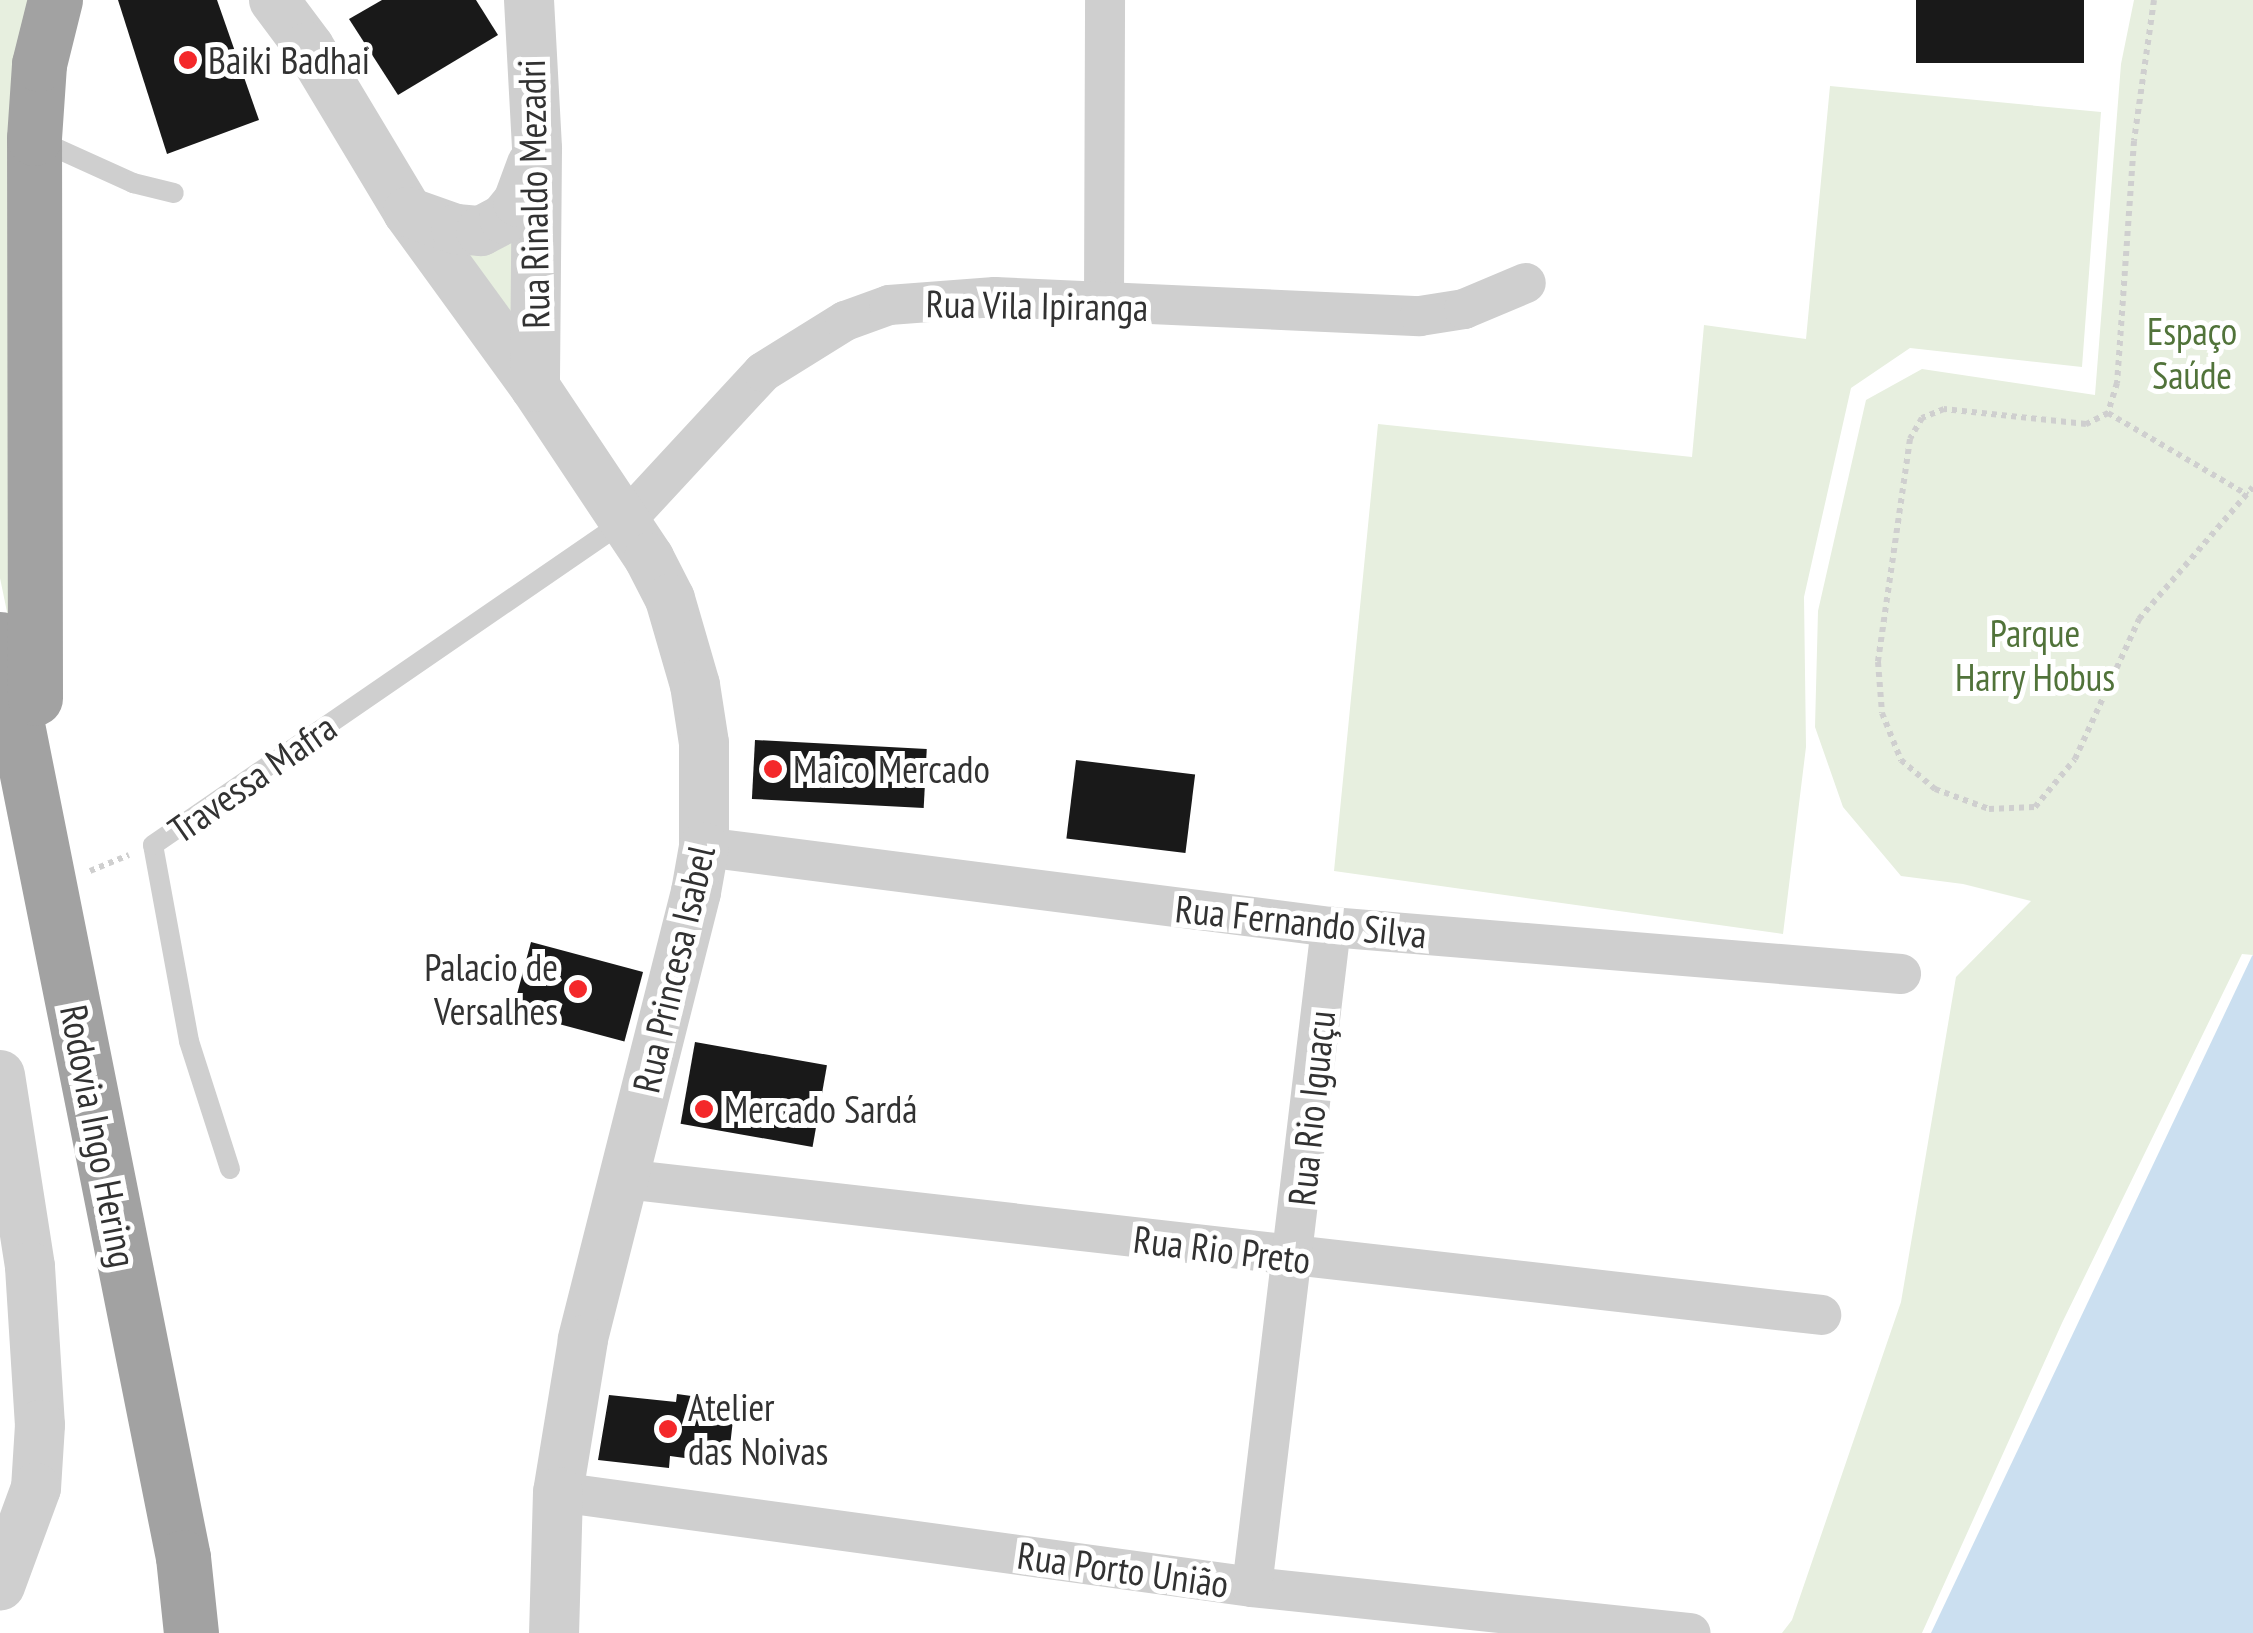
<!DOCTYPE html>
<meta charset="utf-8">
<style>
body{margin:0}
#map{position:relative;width:2253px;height:1633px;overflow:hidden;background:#fff;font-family:"PT Sans Narrow",sans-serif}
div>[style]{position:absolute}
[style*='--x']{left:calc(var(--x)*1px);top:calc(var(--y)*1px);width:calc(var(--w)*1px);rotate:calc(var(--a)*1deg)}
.green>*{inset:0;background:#e7efdf}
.water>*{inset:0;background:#cbdff0}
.building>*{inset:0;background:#191919;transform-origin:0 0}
.path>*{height:6px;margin-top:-3px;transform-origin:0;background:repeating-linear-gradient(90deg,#cfcfcf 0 5px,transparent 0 10px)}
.service>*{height:20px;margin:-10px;padding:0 10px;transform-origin:10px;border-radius:10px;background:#cfcfcf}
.minor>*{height:40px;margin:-20px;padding:0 20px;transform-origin:20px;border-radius:20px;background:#cfcfcf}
.tertiary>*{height:50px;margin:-25px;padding:0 25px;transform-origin:25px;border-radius:25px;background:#cfcfcf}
.trunk>*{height:55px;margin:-27.5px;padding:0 27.5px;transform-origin:27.5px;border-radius:27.5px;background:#a2a2a2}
.dots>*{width:28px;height:28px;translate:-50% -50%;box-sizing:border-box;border:5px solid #fff;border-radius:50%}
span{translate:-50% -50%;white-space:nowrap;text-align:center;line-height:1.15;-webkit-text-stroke:10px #fff;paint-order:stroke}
.poi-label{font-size:38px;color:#323232}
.left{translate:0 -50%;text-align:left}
.right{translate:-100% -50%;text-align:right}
.street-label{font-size:38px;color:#323232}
.park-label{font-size:38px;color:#51733a}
</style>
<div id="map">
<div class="green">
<i style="clip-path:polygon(0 0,49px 0,27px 709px,0 578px)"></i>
<i style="clip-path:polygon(2134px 0,2253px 0,2253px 955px,2242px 954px,2062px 1323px,1922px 1633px,1782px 1633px,1792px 1620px,1901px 1302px,1956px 977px,2031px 901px,1963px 884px,1901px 876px,1843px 807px,1815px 727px,1818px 611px,1866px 400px,1922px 369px,2095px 395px,2121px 64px)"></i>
<i style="clip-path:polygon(1830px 86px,2101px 112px,2082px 367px,1910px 348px,1851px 388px,1804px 597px,1806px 747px,1783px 934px,1334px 871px,1378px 424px,1692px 457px,1704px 325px,1806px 339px)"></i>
<i style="clip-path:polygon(520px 203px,525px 363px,456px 232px)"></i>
</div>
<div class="water">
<i style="clip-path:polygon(2253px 955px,2253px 1633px,1931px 1633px,2252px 956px)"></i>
</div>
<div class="building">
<i style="clip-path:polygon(118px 0,217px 0,259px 120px,167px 154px)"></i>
<i style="clip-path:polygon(382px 0,476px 0,498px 35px,398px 95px,349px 19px)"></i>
<i style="left:1916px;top:0;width:168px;height:63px"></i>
<i style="left:755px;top:740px;width:172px;height:59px;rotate:3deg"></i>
<i style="left:1076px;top:760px;width:120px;height:79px;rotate:7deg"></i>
<i style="left:531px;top:942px;width:116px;height:72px;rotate:15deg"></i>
<i style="left:695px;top:1042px;width:134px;height:83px;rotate:10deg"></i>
<i style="clip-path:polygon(677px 1394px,735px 1402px,728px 1464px,670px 1456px,669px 1468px,598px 1460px,609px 1395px,676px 1402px)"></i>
</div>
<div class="path">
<i style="--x:2154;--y:0;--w:142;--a:98.1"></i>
<i style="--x:2134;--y:141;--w:243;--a:94"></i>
<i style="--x:2117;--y:383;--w:31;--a:107"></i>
<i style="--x:2108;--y:413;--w:25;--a:153"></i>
<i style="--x:2086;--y:424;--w:143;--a:-174"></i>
<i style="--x:1944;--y:409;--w:24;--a:158"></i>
<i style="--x:1922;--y:418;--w:24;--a:120"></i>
<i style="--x:1910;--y:439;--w:225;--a:98.2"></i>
<i style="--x:1878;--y:662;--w:51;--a:85.5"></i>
<i style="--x:1882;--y:713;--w:51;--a:68"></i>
<i style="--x:1901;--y:760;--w:45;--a:40.5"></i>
<i style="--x:1935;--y:789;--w:58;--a:20.3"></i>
<i style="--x:1989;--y:809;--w:46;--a:-2.5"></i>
<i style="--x:2035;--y:807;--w:62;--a:-50.2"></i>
<i style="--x:2075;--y:759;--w:154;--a:-65.4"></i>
<i style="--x:2139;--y:619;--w:174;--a:-49.2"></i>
<i style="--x:2108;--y:413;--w:162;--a:30.4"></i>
<i style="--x:90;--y:871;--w:42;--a:-22.3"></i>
</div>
<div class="service">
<i style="--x:36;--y:139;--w:107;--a:24.4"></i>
<i style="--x:133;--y:183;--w:42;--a:13.7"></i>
<i style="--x:230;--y:1169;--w:134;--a:-107.8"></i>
<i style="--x:189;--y:1041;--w:199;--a:-100.4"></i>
<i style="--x:153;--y:845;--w:570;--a:-34.5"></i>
</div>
<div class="minor">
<i style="--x:1104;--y:303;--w:303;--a:-89.8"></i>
<i style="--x:625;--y:521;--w:203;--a:-47.2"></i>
<i style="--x:763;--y:372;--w:97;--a:-31.9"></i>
<i style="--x:845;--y:321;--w:47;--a:-20"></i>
<i style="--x:889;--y:305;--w:106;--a:-4.3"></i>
<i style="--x:995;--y:297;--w:425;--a:2.6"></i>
<i style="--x:1420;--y:316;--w:45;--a:-9"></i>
<i style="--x:1464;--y:309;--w:67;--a:-22.8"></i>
<i style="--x:704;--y:847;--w:632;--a:7.27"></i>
<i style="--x:1331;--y:927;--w:572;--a:4.71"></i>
<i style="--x:624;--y:1179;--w:1205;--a:6.48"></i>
<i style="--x:558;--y:1492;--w:700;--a:7.79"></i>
<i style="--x:1252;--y:1587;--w:441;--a:6"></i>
<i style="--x:1252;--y:1587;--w:665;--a:-83.17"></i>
</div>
<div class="tertiary">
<i style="--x:274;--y:0;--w:59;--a:53.3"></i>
<i style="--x:309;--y:47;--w:192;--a:59"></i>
<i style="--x:408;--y:212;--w:216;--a:54"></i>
<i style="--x:535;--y:387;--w:206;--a:56.3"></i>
<i style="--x:649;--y:558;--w:46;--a:62.9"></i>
<i style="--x:670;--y:599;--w:90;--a:73.8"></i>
<i style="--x:695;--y:685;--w:59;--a:81.2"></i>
<i style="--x:704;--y:743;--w:104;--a:90"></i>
<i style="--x:704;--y:847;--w:46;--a:100.1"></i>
<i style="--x:696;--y:892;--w:462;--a:104.2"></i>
<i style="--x:583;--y:1340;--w:154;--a:99.3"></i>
<i style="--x:558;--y:1492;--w:141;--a:91.6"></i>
<i style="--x:529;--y:0;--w:149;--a:86.9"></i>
<i style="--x:537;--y:149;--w:238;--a:90.5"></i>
<i style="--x:408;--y:212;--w:51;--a:19.5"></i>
<i style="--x:456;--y:229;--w:25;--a:5"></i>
<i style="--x:481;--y:231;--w:26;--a:-28"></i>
<i style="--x:504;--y:219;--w:22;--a:-51"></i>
<i style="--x:518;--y:202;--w:40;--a:-69.8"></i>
<i style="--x:0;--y:1075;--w:194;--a:81.1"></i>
<i style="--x:30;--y:1267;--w:158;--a:86.4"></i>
<i style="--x:40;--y:1425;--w:63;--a:93.6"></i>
<i style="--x:36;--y:1488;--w:104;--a:110.2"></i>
</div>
<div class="trunk">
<i style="--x:0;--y:639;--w:936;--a:78.73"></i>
<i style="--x:183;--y:1557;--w:76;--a:84"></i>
<i style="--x:35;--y:698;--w:560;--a:-90.1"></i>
<i style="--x:34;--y:138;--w:74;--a:-86.1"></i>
<i style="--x:39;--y:64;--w:66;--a:-76"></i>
</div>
<div class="dots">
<i style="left:188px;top:60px;background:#f4282a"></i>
<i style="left:773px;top:769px;background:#f4282a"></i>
<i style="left:578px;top:989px;background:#f4282a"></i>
<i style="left:704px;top:1109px;background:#f4282a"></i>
<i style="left:668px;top:1429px;background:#f4282a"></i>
</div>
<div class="poi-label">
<span class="left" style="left:208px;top:60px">Baiki Badhai</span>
<span class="left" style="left:793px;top:769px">Maico Mercado</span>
<span class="right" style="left:558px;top:989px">Palacio de<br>Versalhes</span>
<span class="left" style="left:724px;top:1109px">Mercado Sardá</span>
<span class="left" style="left:688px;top:1429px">Atelier<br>das Noivas</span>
</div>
<div class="street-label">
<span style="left:533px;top:194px;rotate:-91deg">Rua Rinaldo Mezadri</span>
<span style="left:1037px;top:305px;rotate:1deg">Rua Vila Ipiranga</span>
<span style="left:252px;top:778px;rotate:-35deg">Travessa Mafra</span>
<span style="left:1301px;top:921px;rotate:6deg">Rua Fernando Silva</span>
<span style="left:673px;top:969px;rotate:-77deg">Rua Princesa Isabel</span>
<span style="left:1311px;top:1108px;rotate:-84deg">Rua Rio Iguaçu</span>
<span style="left:99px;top:1136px;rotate:79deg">Rodovia Ingo Hering</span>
<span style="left:1222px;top:1249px;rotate:7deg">Rua Rio Preto</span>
<span style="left:1123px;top:1569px;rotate:8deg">Rua Porto União</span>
</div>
<div class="park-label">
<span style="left:2192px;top:353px">Espaço<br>Saúde</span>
<span style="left:2035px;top:655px">Parque<br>Harry Hobus</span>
</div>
</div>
